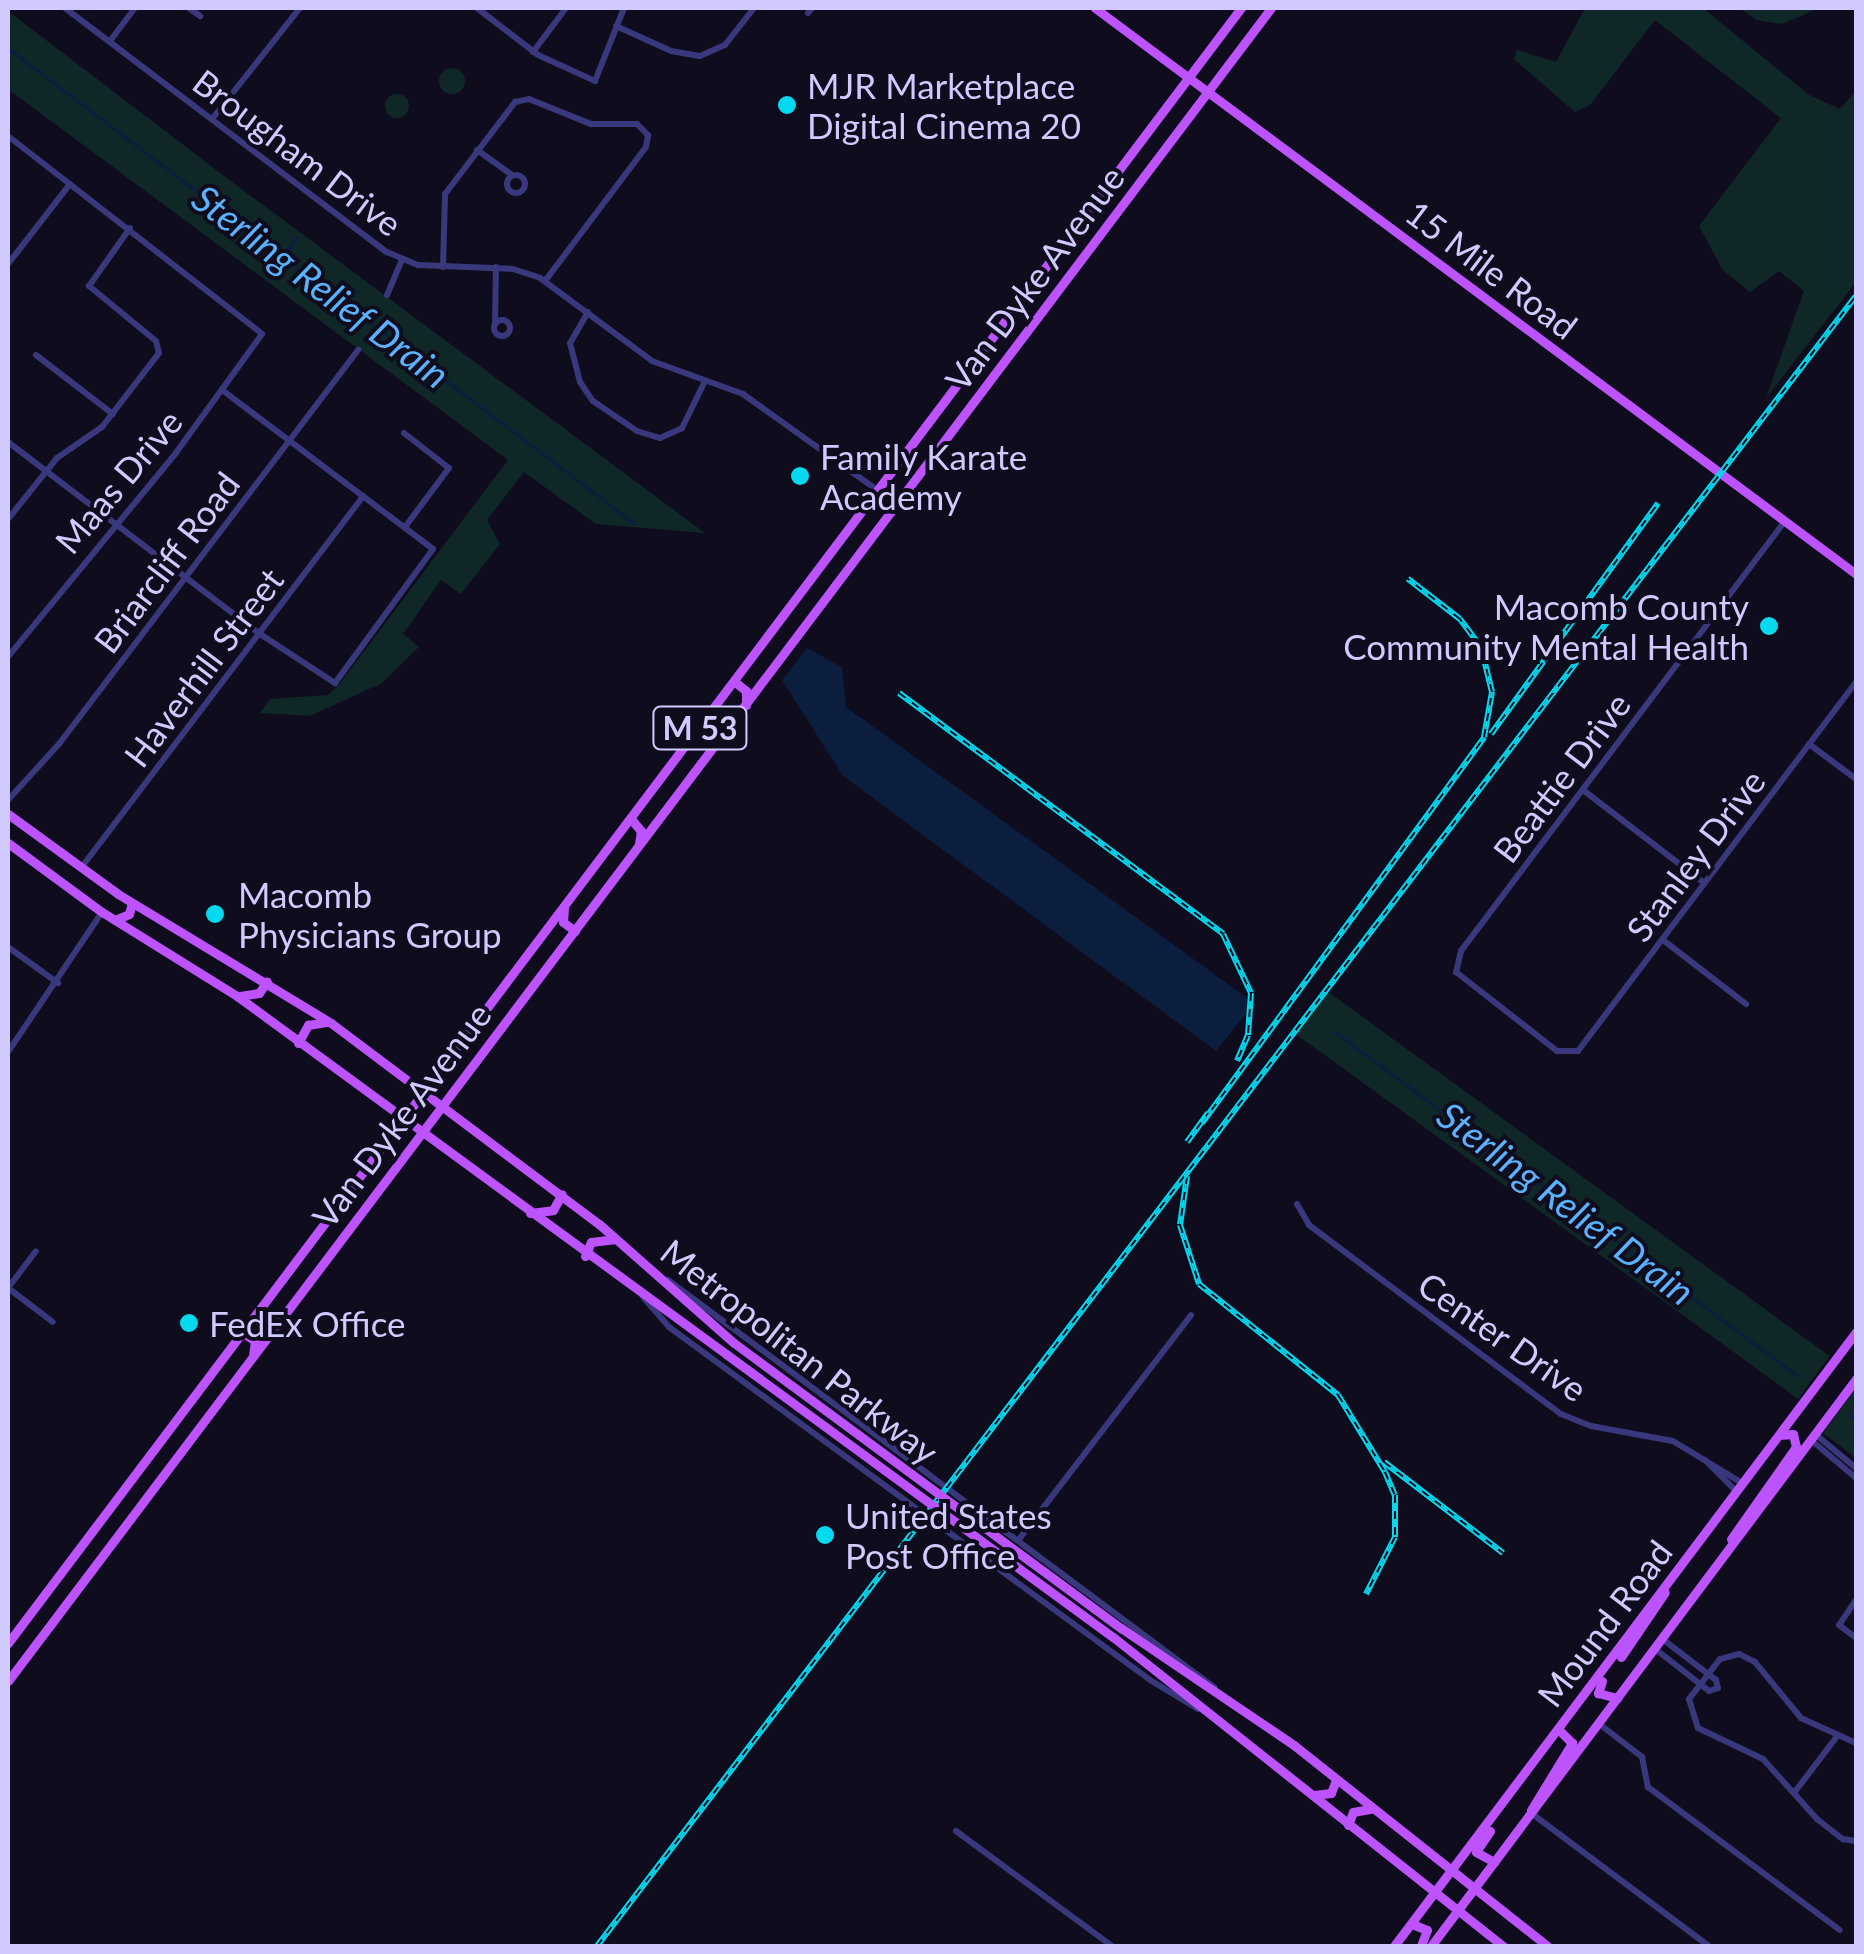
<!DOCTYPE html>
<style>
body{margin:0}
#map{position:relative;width:1864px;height:1954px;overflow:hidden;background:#0f0c1e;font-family:Lato,sans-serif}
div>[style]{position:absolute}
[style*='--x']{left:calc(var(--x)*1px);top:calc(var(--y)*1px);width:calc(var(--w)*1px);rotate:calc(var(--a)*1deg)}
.green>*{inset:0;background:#0f2827;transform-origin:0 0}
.round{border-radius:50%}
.water>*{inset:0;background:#0c1e3e}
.stream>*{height:2.5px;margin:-1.25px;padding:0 1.25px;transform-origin:1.25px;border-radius:1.25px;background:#0c1e3e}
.minor>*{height:6px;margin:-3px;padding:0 3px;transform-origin:3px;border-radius:3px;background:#3a387c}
.minor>.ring{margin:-3px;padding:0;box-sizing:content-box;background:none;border:6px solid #3a387c;border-radius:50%}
.major>*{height:9px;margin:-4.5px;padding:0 4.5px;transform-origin:4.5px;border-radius:4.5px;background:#bc53fc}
.rail>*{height:6px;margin-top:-3px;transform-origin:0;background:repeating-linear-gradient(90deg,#0f0c1e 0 8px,#04d9f0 0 16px);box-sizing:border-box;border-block:2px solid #04d9f0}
.major-bridge>*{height:9px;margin:-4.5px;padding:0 4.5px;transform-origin:4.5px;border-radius:4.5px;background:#bc53fc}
.dots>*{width:28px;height:28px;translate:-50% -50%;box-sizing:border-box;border:5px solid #0f0c1e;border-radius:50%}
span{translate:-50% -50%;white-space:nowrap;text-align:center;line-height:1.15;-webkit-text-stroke:8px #0f0c1e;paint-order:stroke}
.shield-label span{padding:2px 8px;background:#0f0c1e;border:2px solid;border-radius:8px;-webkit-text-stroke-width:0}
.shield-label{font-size:32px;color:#d0cafe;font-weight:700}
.poi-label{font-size:35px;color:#d0cafe}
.left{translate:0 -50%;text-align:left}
.right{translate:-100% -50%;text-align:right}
.street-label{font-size:35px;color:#d0cafe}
.water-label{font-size:38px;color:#5ab2fc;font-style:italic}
.frame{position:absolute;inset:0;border:10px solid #d0cafe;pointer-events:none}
</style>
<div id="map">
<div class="green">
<i style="clip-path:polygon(1585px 8px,1703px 8px,1809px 95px,1840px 109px,1856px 91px,1856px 282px,1766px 398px,1804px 291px,1779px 271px,1750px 292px,1723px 270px,1699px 226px,1781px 118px,1655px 20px,1590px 105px,1575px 112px,1514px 59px,1517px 50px,1556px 62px)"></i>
<i style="clip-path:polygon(1740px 8px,1819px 8px,1782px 24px,1756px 20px)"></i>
<i style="clip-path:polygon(8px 11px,232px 182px,705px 533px,596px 524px,524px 472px,487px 520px,500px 544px,461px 594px,441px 580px,403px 634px,419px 647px,382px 683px,310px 716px,260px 713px,270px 699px,328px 695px,338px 686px,508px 460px,8px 89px)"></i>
<i class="round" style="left:439px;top:68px;width:26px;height:26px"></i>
<i class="round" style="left:385px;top:94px;width:24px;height:24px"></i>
<i style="left:1327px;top:991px;width:621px;height:53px;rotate:36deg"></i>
<i style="clip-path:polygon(1856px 1388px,1856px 1458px,1823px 1433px)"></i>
</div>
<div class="water">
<i style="clip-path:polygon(807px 648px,842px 667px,846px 707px,1247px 998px,1248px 1011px,1216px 1051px,843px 776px,782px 680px)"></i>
</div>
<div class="stream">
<i style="--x:8;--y:48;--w:787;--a:37.2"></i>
<i style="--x:284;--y:256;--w:23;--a:-56"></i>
<i style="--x:1334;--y:1031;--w:578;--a:36.63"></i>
<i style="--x:1850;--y:1415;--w:7;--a:34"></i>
</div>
<div class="minor">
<i style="--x:65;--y:8;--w:404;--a:37.2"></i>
<i style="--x:387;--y:252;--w:34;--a:23"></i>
<i style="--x:418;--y:265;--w:95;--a:2.4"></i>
<i style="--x:513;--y:269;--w:28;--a:18"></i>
<i style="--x:540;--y:278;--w:139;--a:36.5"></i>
<i style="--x:652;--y:361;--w:97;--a:19.9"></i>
<i style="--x:743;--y:394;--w:165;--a:35.6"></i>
<i style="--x:189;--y:8;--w:14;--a:36"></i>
<i style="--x:477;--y:8;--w:77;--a:37.6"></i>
<i style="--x:538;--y:55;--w:63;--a:24.5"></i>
<i style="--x:595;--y:81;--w:79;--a:-68.3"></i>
<i style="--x:808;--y:13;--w:6;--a:-51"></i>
<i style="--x:616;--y:26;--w:60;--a:24.4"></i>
<i style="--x:671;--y:51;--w:29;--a:10"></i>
<i style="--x:700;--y:56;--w:27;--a:-24"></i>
<i style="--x:725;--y:45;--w:47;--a:-51.9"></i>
<i style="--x:110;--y:41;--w:41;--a:-52.9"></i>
<i style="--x:533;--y:52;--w:55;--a:-53.1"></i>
<i style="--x:212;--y:119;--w:142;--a:-51.6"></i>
<i style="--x:8;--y:136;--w:322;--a:37.9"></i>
<i style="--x:262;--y:334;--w:147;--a:125.9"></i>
<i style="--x:176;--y:453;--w:264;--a:129.5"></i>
<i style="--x:477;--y:150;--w:43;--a:35.5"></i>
<i class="ring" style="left:507px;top:175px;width:12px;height:12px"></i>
<i style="--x:8;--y:264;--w:101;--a:-52.2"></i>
<i style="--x:443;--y:267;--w:73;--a:-88.4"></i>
<i style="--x:445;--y:194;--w:116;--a:-52.7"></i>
<i style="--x:515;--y:102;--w:14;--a:-12"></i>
<i style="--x:529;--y:99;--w:67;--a:22"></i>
<i style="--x:591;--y:124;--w:46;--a:0"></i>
<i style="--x:637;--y:124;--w:16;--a:45"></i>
<i style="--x:648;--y:135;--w:12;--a:99"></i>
<i style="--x:646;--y:147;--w:168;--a:127"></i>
<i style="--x:387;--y:295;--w:38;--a:-67"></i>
<i style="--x:588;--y:312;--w:36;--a:120"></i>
<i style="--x:570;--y:343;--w:40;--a:75.6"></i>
<i style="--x:580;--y:382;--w:23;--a:56"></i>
<i style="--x:593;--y:401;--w:53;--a:34.3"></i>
<i style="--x:637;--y:431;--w:24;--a:17"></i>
<i style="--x:660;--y:438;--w:24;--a:-24"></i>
<i style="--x:682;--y:428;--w:52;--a:-63.9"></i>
<i class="ring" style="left:494px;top:320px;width:10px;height:10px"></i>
<i style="--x:495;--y:324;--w:57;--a:-89"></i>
<i style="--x:36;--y:355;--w:97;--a:37.5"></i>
<i style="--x:404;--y:433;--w:57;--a:37.9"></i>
<i style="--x:449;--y:468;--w:74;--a:126.7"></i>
<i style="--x:8;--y:442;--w:317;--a:37.3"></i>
<i style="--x:260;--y:634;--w:90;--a:33.2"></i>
<i style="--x:335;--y:683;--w:166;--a:-53.8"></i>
<i style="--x:433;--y:549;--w:263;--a:-143"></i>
<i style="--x:8;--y:519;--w:78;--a:-51.2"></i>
<i style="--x:57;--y:458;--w:55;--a:-34.6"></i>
<i style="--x:102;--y:427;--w:93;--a:-52.4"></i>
<i style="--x:159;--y:353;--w:12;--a:-104"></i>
<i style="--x:156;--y:341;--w:87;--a:-140.6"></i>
<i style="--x:89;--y:286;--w:71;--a:-54.7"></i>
<i style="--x:1785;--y:521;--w:538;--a:127"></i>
<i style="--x:1461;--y:951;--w:22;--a:103"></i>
<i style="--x:1456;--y:972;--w:128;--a:38"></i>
<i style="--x:1557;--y:1051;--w:21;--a:0"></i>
<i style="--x:1578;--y:1051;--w:462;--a:-53"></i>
<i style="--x:1809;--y:744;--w:59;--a:36.7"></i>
<i style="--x:1583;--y:790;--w:153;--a:37.5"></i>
<i style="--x:8;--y:800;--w:76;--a:-47.7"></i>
<i style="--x:59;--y:744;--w:495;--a:-52.8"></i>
<i style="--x:81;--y:868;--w:467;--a:-52.8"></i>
<i style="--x:1663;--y:940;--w:105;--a:37.6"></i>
<i style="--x:8;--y:947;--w:62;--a:35.8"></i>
<i style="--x:8;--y:1052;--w:169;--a:-56.1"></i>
<i style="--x:1297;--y:1204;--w:24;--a:60"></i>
<i style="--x:1309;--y:1225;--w:315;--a:36.9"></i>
<i style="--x:1561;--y:1414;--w:32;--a:22"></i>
<i style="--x:1591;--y:1426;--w:83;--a:10.4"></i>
<i style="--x:1673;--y:1441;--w:81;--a:31.3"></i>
<i style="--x:668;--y:1280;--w:682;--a:36.72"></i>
<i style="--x:8;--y:1288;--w:56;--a:37.1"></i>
<i style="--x:8;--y:1288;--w:46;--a:-52.9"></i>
<i style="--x:643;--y:1297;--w:40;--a:49"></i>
<i style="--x:669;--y:1327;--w:597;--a:36.27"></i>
<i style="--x:1150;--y:1680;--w:56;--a:31.1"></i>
<i style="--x:1815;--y:1434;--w:53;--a:39.7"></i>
<i style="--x:1811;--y:1440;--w:59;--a:40.2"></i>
<i style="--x:1705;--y:1460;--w:44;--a:45"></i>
<i style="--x:1020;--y:1538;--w:281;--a:-52.5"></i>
<i style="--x:1856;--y:1600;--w:30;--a:124"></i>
<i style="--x:1839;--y:1625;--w:21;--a:37"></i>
<i style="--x:1654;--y:1648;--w:70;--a:38"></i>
<i style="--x:1709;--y:1691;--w:9;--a:-18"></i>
<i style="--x:1718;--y:1688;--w:8;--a:-104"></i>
<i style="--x:1716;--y:1680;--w:69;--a:-142.6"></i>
<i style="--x:1598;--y:1723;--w:56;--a:37.7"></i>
<i style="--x:1642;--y:1757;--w:31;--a:79"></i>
<i style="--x:1648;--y:1787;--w:239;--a:36.7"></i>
<i style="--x:1856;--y:1743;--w:60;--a:-155.6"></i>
<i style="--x:1801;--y:1718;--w:72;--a:-129.4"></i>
<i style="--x:1755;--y:1662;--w:18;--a:-153"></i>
<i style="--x:1739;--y:1654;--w:20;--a:165"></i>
<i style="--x:1720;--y:1659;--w:51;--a:127.8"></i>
<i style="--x:1689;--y:1699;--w:30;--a:73"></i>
<i style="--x:1698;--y:1728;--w:72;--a:25.5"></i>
<i style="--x:1763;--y:1759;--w:81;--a:48"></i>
<i style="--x:1817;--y:1819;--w:33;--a:38"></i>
<i style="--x:1843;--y:1839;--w:13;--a:9"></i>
<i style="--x:1794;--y:1793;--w:73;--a:-52.8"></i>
<i style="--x:1531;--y:1813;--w:222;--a:36.8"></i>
<i style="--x:956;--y:1831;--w:194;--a:36.4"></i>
</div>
<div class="major">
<i style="--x:1095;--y:8;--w:948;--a:36.64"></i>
<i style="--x:735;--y:682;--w:14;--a:39"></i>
<i style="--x:746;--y:691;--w:14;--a:90"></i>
<i style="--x:8;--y:814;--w:136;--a:36"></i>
<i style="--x:118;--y:894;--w:249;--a:31.2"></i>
<i style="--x:331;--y:1023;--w:335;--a:36.9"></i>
<i style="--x:599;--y:1224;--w:180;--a:41.4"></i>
<i style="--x:631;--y:819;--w:16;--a:50"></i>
<i style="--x:641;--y:831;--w:13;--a:99"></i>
<i style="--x:8;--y:843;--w:117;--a:36.3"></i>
<i style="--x:102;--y:912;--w:159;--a:31.9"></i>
<i style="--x:237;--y:996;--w:606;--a:36.21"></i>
<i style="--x:564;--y:908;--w:14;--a:94"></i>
<i style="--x:563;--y:922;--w:15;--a:37"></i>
<i style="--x:115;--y:920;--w:15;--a:-23"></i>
<i style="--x:129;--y:914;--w:11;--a:-75"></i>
<i style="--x:240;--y:996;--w:19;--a:-9"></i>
<i style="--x:259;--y:993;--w:14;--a:-56"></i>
<i style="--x:298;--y:1043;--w:21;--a:-61"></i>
<i style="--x:308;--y:1025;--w:20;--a:-9"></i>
<i style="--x:530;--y:1213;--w:23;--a:-7"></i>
<i style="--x:553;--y:1210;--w:18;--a:-61"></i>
<i style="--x:585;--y:1256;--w:15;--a:-67"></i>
<i style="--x:591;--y:1242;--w:23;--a:-7"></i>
<i style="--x:242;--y:1332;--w:16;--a:35"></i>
<i style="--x:255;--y:1341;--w:14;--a:98"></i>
<i style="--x:1731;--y:1539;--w:113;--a:-54.8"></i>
<i style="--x:1796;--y:1447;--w:13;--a:-103"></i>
<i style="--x:1793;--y:1434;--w:14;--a:176"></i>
<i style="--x:1121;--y:1628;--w:210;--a:34.1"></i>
<i style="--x:1295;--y:1746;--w:322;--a:38.4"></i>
<i style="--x:1113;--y:1637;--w:498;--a:38.4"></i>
<i style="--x:8;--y:1643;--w:2048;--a:-52.98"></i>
<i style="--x:1621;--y:1657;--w:78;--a:-55.9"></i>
<i style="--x:8;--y:1681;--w:2096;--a:-52.95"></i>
<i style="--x:1602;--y:1681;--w:13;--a:108"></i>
<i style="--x:1598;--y:1693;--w:20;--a:15"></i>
<i style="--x:1314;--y:1795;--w:17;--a:-7"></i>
<i style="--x:1331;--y:1793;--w:14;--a:-69"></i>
<i style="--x:1531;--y:1810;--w:79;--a:-58.5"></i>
<i style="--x:1572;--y:1743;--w:18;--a:-135"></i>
<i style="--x:1348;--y:1825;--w:14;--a:-69"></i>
<i style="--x:1353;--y:1812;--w:17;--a:-10"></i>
<i style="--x:1490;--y:1831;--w:25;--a:124"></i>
<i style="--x:1476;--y:1852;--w:21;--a:29"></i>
<i style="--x:1412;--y:1924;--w:16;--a:22"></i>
<i style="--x:1427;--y:1930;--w:17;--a:111"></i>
<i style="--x:1394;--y:1946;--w:768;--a:-53.04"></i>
<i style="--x:1431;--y:1946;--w:709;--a:-53.15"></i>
</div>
<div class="rail">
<i style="--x:899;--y:693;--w:404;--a:36.6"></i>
<i style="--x:1223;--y:934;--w:65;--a:64.6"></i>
<i style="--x:1251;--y:993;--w:42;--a:94.1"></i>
<i style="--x:1248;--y:1035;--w:28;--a:113"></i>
<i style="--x:1491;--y:734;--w:285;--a:-54.1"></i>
<i style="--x:1202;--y:1123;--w:478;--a:-53.8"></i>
<i style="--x:1484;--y:737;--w:46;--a:-79.9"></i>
<i style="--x:1492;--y:692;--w:46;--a:-103.7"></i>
<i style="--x:1481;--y:647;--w:35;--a:-127"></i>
<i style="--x:1460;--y:619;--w:66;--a:-142.4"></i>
<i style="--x:1187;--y:1142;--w:36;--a:-54"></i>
<i style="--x:1187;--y:1176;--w:49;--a:98.1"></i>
<i style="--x:1180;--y:1225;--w:62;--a:72.1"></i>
<i style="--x:1199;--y:1284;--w:178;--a:38.6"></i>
<i style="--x:1338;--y:1395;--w:90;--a:58.6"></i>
<i style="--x:1385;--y:1472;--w:25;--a:67"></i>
<i style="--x:1395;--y:1495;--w:42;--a:90"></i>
<i style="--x:1395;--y:1537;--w:64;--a:117"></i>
<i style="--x:1384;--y:1462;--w:150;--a:37.4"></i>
<i style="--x:597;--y:1946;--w:2075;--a:-52.66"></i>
</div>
<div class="major-bridge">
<i style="--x:734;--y:1343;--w:481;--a:36.4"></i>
<i style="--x:726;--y:1354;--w:479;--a:36.2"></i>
</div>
<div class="dots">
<i style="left:787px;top:105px;background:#04d9f0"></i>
<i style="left:800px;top:476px;background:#04d9f0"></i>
<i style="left:1769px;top:626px;background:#04d9f0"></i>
<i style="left:215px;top:914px;background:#04d9f0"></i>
<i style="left:189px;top:1323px;background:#04d9f0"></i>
<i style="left:825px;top:1535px;background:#04d9f0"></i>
</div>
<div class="shield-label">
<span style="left:700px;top:728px">M 53</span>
</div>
<div class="poi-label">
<span class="left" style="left:807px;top:105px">MJR Marketplace<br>Digital Cinema 20</span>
<span class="left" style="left:820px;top:476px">Family Karate<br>Academy</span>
<span class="right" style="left:1749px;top:626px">Macomb County<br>Community Mental Health</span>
<span class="left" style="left:238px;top:914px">Macomb<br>Physicians Group</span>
<span class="left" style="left:209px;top:1323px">FedEx Office</span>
<span class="left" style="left:845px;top:1535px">United States<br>Post Office</span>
</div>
<div class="street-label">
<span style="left:298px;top:152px;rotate:37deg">Brougham Drive</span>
<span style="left:1492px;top:269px;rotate:37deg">15 Mile Road</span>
<span style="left:1034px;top:278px;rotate:-53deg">Van Dyke Avenue</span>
<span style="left:118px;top:481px;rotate:-50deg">Maas Drive</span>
<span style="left:166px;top:562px;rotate:-53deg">Briarcliff Road</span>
<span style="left:203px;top:667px;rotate:-53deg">Haverhill Street</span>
<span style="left:1561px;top:777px;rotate:-53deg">Beattie Drive</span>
<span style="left:1695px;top:855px;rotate:-53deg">Stanley Drive</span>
<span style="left:401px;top:1115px;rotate:-53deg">Van Dyke Avenue</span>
<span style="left:1503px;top:1336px;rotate:35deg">Center Drive</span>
<span style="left:800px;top:1351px;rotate:38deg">Metropolitan Parkway</span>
<span style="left:1604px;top:1623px;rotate:-53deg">Mound Road</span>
</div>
<div class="water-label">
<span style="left:321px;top:286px;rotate:37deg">Sterling Relief Drain</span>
<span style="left:1566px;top:1203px;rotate:37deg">Sterling Relief Drain</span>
</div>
<div class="frame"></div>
</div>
